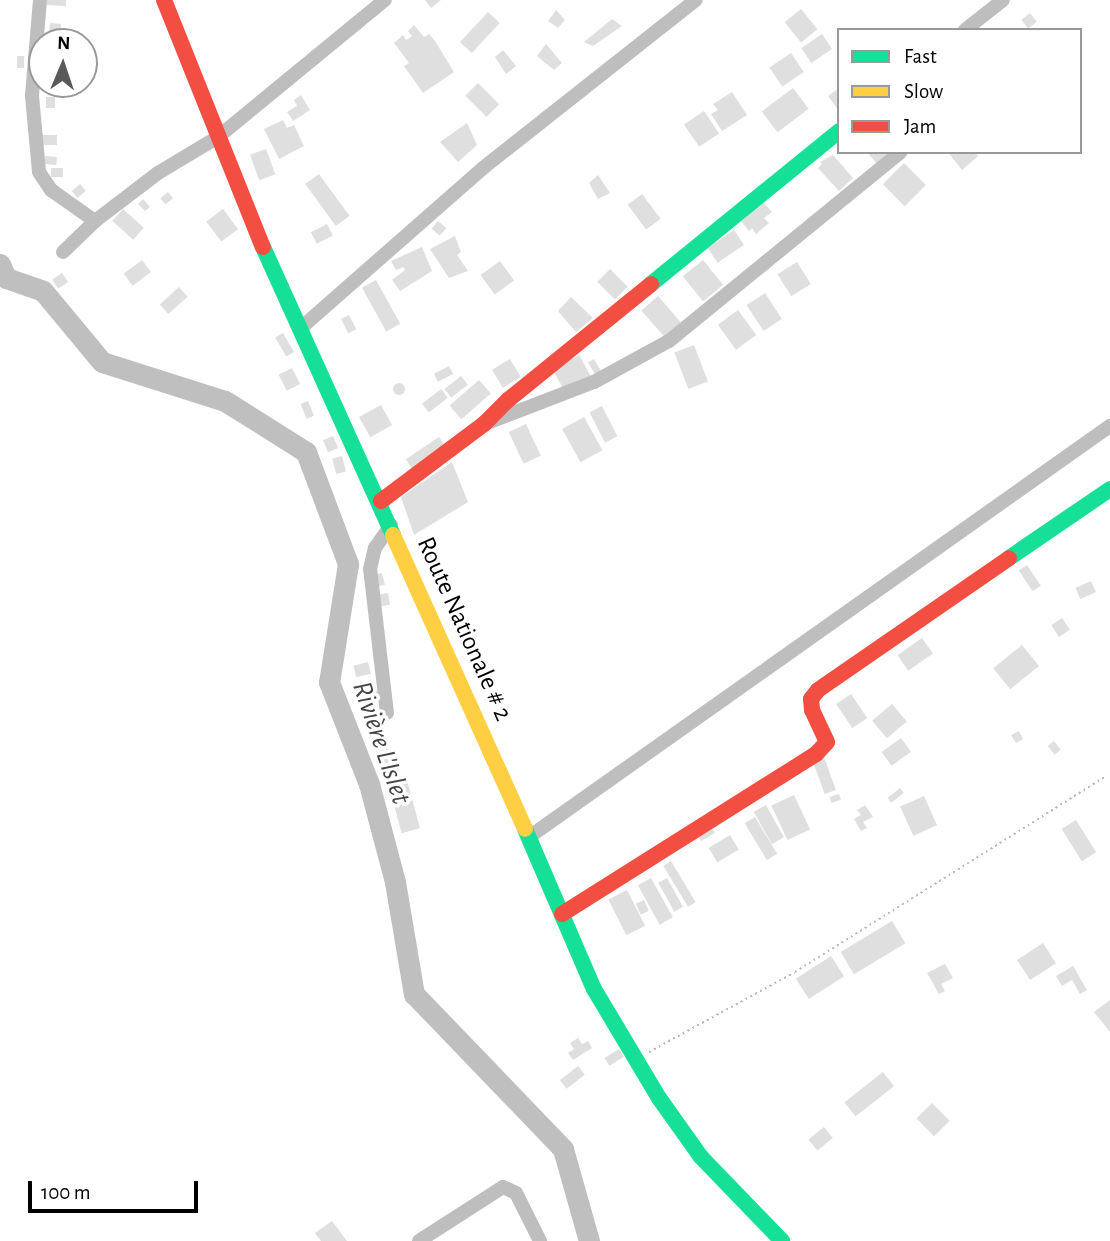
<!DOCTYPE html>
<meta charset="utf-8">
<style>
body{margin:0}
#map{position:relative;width:1110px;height:1241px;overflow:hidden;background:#fff;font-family:"Alegreya Sans",sans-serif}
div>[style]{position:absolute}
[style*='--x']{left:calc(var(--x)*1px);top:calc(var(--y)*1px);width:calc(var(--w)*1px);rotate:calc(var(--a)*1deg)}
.river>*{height:21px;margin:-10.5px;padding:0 10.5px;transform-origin:10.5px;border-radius:10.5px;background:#bfbfbf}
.building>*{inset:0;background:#dfdfdf;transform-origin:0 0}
.round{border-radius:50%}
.path>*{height:2px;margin-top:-1px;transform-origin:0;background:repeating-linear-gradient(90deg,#b9b9b9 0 2px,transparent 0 5.5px)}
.street>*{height:14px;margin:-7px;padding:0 7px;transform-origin:7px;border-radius:7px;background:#bebebe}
.fast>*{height:16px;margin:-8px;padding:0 8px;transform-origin:8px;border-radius:8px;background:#16e098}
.slow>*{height:16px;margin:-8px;padding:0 8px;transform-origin:8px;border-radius:8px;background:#ffcf43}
.jam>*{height:16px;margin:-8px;padding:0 8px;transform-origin:8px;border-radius:8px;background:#f24e42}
span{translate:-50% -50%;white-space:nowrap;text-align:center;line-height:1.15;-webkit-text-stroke:7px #fff;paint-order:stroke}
.street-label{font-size:26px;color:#000}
.water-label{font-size:28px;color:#444;font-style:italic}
.legend{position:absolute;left:837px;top:28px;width:245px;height:126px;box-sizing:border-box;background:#fff;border:2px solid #999;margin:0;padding:9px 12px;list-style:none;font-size:21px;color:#000}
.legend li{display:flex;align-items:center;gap:14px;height:35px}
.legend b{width:35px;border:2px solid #999}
.north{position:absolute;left:28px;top:28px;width:70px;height:70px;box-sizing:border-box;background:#fff;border:2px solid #999;border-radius:50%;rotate:2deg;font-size:19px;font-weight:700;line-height:28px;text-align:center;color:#000}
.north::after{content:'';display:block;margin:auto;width:24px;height:32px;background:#595959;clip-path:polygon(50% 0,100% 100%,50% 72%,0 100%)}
.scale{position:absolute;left:28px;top:1181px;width:170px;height:32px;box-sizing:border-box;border:4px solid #000;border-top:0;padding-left:9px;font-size:21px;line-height:24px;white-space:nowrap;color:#000;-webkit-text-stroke:5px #fff;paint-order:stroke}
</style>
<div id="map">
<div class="river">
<i style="--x:0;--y:264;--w:15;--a:67"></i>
<i style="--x:6;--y:278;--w:39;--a:19"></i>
<i style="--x:43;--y:291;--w:92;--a:50.3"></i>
<i style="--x:102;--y:362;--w:129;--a:17.6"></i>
<i style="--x:225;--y:401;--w:96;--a:32.2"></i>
<i style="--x:306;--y:452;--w:120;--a:69.4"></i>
<i style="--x:348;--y:564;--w:120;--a:99.1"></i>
<i style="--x:329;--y:682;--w:110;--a:68.6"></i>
<i style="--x:369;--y:784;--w:101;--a:75.1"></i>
<i style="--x:395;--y:882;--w:114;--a:80.4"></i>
<i style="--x:414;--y:994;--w:215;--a:46.1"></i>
<i style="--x:563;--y:1149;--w:96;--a:74.2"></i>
</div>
<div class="building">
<i style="clip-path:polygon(47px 0,66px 0,66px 6px,47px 5px)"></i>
<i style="clip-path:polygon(425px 0,441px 0,431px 8px)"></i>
<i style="left:801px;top:9px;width:26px;height:21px;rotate:51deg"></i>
<i style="clip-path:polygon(556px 10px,565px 20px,558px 28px,548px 21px)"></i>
<i style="left:488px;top:12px;width:16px;height:41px;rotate:43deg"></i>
<i style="left:1030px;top:13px;width:11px;height:11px;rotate:52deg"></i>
<i style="clip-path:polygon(612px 19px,622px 26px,593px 46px,584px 42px)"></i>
<i style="clip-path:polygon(50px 23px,61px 24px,61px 36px,49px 36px)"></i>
<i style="clip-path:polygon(414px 25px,424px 37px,429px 34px,435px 41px,454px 72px,423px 93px,404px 66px,409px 63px,394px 43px,403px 35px,406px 40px,412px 36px,408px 31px)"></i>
<i style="left:822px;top:34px;width:18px;height:25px;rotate:56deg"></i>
<i style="clip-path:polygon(546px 44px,562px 63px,554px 70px,537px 56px)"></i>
<i style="clip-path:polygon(503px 50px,516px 66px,506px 74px,495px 57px)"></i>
<i style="left:791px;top:53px;width:23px;height:26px;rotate:56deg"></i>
<i style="left:17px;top:56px;width:7px;height:12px"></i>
<i style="left:478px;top:83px;width:30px;height:18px;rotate:45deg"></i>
<i style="left:793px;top:88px;width:26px;height:39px;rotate:53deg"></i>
<i style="clip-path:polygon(839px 88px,839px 111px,828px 96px)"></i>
<i style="clip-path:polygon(732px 92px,747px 115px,722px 131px,711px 114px,718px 110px,713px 104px)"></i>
<i style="clip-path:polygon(301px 95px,310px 110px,293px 121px,287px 112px,297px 106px,294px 100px)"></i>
<i style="left:46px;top:97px;width:9px;height:11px"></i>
<i style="left:704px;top:111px;width:27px;height:24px;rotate:56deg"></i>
<i style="clip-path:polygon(283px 120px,287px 128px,294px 125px,304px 146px,279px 159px,264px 129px)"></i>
<i style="clip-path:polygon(467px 123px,477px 145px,458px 162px,440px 142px)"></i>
<i style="left:57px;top:135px;width:10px;height:15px;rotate:90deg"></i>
<i style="left:266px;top:149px;width:27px;height:17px;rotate:70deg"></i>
<i style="clip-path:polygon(867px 152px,891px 152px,877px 164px)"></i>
<i style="clip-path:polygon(948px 152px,975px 152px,978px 156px,962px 170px)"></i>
<i style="clip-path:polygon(833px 155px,853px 178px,839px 191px,818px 168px,822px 164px,820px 162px)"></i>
<i style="left:45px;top:156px;width:12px;height:8px;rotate:5deg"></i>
<i style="left:904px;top:163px;width:31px;height:30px;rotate:45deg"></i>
<i style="left:63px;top:168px;width:9px;height:12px;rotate:90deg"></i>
<i style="left:319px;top:174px;width:52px;height:17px;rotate:54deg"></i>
<i style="clip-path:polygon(598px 175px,610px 193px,598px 199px,589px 183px)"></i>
<i style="left:80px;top:184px;width:9px;height:11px;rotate:49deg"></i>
<i style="left:168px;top:192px;width:8px;height:10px;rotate:50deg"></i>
<i style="left:642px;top:194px;width:31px;height:18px;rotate:53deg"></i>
<i style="clip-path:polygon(143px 199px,150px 207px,145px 211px,138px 204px)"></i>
<i style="clip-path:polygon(764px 203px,772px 212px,764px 218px,769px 223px,756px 234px,752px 228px,749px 231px,741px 221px)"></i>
<i style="left:123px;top:209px;width:28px;height:16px;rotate:42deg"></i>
<i style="left:223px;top:209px;width:25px;height:21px;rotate:53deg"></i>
<i style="left:438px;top:221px;width:11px;height:10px;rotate:41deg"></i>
<i style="left:327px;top:224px;width:13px;height:18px;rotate:63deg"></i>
<i style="left:734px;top:230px;width:18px;height:32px;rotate:56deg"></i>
<i style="clip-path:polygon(455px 236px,461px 252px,457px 255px,468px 271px,449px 278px,430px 249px)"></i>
<i style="clip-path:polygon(422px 247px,432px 271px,400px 291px,392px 280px,405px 270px,403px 267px,396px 270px,391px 261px)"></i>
<i style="left:142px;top:260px;width:15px;height:23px;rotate:53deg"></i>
<i style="left:703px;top:260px;width:32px;height:26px;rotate:51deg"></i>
<i style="left:500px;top:261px;width:24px;height:24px;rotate:54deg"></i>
<i style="left:797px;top:262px;width:26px;height:23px;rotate:58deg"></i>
<i style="left:610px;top:269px;width:25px;height:18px;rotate:45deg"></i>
<i style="left:62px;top:273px;width:11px;height:12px;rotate:56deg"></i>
<i style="left:376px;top:280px;width:50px;height:16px;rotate:61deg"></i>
<i style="left:179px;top:287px;width:13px;height:26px;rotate:48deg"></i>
<i style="left:765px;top:293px;width:31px;height:22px;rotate:57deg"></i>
<i style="left:658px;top:296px;width:35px;height:22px;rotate:49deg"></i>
<i style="clip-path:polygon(571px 297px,593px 318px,576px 332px,558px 311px)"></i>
<i style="left:738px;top:310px;width:31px;height:25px;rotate:54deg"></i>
<i style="left:349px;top:315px;width:16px;height:9px;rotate:63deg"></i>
<i style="left:283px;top:333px;width:22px;height:9px;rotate:60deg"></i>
<i style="left:694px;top:345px;width:39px;height:21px;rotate:69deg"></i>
<i style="left:579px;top:355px;width:25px;height:30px;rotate:61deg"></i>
<i style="left:510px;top:359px;width:21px;height:21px;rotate:59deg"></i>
<i style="left:594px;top:359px;width:17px;height:7px;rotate:59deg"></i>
<i style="left:449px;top:366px;width:9px;height:17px;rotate:63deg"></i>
<i style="left:292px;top:368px;width:18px;height:15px;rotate:63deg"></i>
<i style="left:461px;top:376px;width:11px;height:21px;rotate:52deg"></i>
<i style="left:479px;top:380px;width:18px;height:39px;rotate:49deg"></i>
<i class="round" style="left:393px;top:383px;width:12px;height:12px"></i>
<i style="left:441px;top:389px;width:11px;height:24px;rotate:52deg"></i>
<i style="left:308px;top:401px;width:16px;height:8px;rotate:68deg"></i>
<i style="left:381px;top:405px;width:23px;height:25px;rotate:61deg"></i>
<i style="left:602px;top:406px;width:34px;height:14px;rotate:63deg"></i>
<i style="left:584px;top:417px;width:38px;height:25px;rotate:61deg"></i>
<i style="left:526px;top:424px;width:35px;height:19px;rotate:65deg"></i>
<i style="left:333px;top:436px;width:13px;height:11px;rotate:67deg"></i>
<i style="left:439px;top:437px;width:14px;height:40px;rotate:56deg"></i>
<i style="left:342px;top:456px;width:16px;height:10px;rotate:76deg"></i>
<i style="clip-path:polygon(452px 462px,468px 502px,414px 535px,401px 497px)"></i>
<i style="left:1027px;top:565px;width:25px;height:10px;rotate:56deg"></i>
<i style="left:382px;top:573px;width:12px;height:10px;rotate:76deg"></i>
<i style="left:1091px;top:581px;width:12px;height:17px;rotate:66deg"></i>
<i style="left:388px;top:593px;width:12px;height:11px;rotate:81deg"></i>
<i style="left:1062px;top:618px;width:14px;height:13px;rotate:56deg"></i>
<i style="left:922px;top:638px;width:19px;height:30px;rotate:55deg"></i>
<i style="left:1022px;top:645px;width:27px;height:37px;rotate:51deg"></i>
<i style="left:368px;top:662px;width:12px;height:15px;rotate:76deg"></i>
<i style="clip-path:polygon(365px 685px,366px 690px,375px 686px,379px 695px,369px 698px,372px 705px,365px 708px,357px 688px)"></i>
<i style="left:851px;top:694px;width:29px;height:18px;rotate:56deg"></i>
<i style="left:892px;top:704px;width:23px;height:26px;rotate:50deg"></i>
<i style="left:375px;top:728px;width:11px;height:10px;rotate:10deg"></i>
<i style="clip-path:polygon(1019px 731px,1023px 739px,1016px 743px,1011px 735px)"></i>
<i style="left:901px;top:738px;width:17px;height:24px;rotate:54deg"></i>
<i style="left:1054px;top:741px;width:11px;height:8px;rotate:52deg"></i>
<i style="left:388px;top:749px;width:14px;height:13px;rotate:78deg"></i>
<i style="left:824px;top:757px;width:35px;height:12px;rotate:70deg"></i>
<i style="left:407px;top:780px;width:50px;height:19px;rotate:75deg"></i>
<i style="left:900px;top:788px;width:6px;height:16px;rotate:51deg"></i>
<i style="left:839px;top:794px;width:6px;height:10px;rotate:72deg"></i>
<i style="left:794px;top:795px;width:38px;height:25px;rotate:65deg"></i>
<i style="left:924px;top:796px;width:32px;height:26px;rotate:66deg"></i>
<i style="left:766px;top:805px;width:37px;height:14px;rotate:61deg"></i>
<i style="clip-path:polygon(865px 805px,873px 817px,863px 822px,867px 828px,861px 831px,854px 819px,861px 815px,857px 810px)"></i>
<i style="left:755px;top:817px;width:43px;height:12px;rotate:59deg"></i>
<i style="left:1076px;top:820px;width:38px;height:17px;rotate:58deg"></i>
<i style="left:711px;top:826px;width:8px;height:16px;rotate:60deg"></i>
<i style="left:730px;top:835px;width:17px;height:25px;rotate:59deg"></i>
<i style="left:671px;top:861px;width:48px;height:9px;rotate:59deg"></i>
<i style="left:651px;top:878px;width:45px;height:15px;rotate:61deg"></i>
<i style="left:667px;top:878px;width:33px;height:10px;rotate:61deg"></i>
<i style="left:627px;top:890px;width:40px;height:21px;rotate:63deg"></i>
<i style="left:644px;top:900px;width:12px;height:9px;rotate:66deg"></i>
<i style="left:892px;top:921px;width:26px;height:60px;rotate:59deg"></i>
<i style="left:1043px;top:943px;width:24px;height:31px;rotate:57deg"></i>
<i style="left:831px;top:956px;width:24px;height:42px;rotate:57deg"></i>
<i style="clip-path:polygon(945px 964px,953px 978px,941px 984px,945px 991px,939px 994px,927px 973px)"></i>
<i style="clip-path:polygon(1073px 966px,1087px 990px,1080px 994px,1072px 980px,1062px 986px,1056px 976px)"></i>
<i style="clip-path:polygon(1110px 1000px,1110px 1032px,1094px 1012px)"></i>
<i style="clip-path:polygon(578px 1038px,582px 1044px,588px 1041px,592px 1048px,573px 1060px,568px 1053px,574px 1049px,570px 1043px)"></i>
<i style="left:619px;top:1049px;width:9px;height:17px;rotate:58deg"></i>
<i style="left:578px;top:1066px;width:11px;height:23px;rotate:52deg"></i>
<i style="left:883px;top:1072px;width:18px;height:49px;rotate:52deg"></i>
<i style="left:932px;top:1103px;width:25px;height:22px;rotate:45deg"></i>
<i style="left:824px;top:1127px;width:14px;height:20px;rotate:51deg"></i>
<i style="clip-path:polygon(332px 1221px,347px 1241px,321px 1241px,315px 1233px)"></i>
</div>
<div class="path">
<i style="--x:649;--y:1052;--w:166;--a:-28.7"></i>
<i style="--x:795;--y:972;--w:368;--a:-32.2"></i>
</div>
<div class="street">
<i style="--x:40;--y:0;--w:96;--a:94.8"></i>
<i style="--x:32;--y:96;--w:76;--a:84.7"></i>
<i style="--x:39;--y:172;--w:22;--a:56"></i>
<i style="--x:51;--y:190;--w:54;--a:35.2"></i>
<i style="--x:965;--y:30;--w:48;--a:-38.3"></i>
<i style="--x:63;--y:252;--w:45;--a:-44.1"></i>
<i style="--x:95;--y:221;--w:79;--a:-37.3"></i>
<i style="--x:158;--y:173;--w:70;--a:-31"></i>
<i style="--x:218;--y:137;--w:216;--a:-39.4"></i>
<i style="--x:302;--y:327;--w:241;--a:-41.3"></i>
<i style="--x:483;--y:168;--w:271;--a:-38.3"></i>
<i style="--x:487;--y:423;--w:115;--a:-21"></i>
<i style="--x:594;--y:382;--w:85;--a:-28.7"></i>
<i style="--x:669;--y:341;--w:299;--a:-39.2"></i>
<i style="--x:387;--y:713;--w:145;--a:-96.7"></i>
<i style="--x:370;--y:569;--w:22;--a:-77"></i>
<i style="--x:375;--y:548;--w:28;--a:-55"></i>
<i style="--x:529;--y:837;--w:712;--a:-35.28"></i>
<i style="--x:419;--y:1241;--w:100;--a:-32.7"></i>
<i style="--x:503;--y:1187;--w:14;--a:25"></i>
<i style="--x:516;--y:1193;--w:54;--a:63.4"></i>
</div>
<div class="fast">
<i style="--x:263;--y:247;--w:316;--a:65.7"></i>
<i style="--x:651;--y:284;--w:242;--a:-39.1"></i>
<i style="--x:1009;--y:558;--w:122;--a:-34.3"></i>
<i style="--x:525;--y:829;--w:174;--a:66.7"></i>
<i style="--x:594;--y:989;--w:127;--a:59.2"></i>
<i style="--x:659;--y:1098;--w:72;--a:54.6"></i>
<i style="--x:701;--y:1157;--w:117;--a:46"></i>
</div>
<div class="slow">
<i style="--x:393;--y:535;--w:322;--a:65.8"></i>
</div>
<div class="jam">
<i style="--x:164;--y:0;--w:266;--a:68.2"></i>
<i style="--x:381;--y:501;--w:129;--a:-36.8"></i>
<i style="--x:484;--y:424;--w:34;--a:-45"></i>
<i style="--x:508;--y:400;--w:184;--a:-39"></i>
<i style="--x:562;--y:914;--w:300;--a:-32.2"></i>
<i style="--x:816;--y:754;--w:16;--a:-47"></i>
<i style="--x:827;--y:742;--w:35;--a:-115"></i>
<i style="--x:812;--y:710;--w:11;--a:-95"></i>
<i style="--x:811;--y:699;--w:11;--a:-52"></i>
<i style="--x:818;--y:690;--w:232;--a:-34.6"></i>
</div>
<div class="street-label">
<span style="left:464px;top:629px;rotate:66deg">Route Nationale # 2</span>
</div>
<div class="water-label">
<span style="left:381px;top:743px;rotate:71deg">Rivière L'Islet</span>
</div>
<ul class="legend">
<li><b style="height:9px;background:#16e098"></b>Fast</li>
<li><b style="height:9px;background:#ffcf43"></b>Slow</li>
<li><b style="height:9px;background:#f24e42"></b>Jam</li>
</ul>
<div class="north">N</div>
<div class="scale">100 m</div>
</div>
